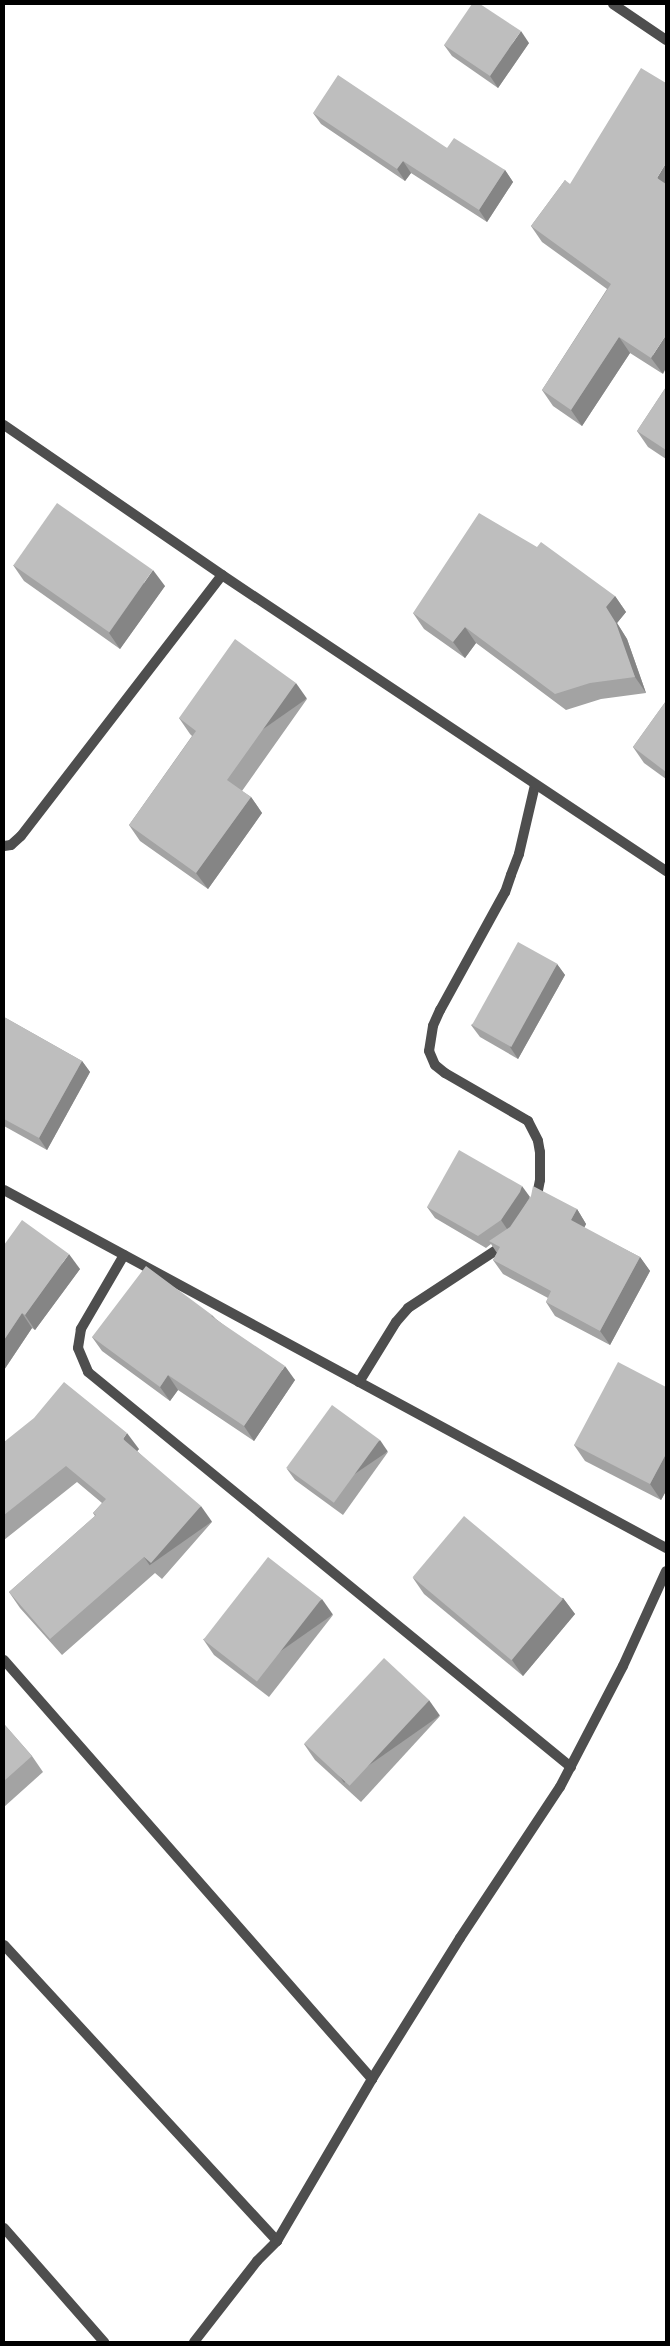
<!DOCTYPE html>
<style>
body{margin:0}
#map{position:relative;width:670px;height:2346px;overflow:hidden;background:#fff;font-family:Raleway,sans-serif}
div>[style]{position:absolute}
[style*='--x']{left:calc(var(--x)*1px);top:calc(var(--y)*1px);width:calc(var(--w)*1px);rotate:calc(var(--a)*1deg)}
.service>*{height:10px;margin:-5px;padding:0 5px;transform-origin:5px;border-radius:5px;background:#4e4e4e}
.minor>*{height:10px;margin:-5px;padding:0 5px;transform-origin:5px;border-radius:5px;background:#4e4e4e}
.wall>*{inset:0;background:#a3a3a3}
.shaded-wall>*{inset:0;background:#858585;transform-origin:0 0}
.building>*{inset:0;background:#bebebe;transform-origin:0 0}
span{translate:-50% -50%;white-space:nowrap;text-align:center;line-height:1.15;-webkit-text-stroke:4.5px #fff;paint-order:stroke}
.frame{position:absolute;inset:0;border:5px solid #000;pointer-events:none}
</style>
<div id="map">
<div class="service">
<i style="--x:535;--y:785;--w:71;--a:103.1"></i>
<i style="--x:519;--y:854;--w:22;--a:111"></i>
<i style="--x:511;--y:875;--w:18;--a:109"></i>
<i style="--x:505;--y:892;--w:135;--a:118.8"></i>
<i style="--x:440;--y:1010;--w:17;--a:114"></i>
<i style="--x:433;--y:1026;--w:25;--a:99"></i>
<i style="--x:429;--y:1051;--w:15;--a:67"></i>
<i style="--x:435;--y:1065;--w:13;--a:39"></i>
<i style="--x:445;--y:1073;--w:96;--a:30"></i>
<i style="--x:528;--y:1121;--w:22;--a:63"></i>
<i style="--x:538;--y:1141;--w:11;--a:80"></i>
<i style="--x:540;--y:1152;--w:28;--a:90"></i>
<i style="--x:540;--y:1180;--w:21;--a:101"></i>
<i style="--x:359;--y:1382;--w:70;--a:-58.3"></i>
<i style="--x:396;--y:1322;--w:18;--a:-49"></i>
<i style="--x:408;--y:1308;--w:118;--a:-33.3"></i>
</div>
<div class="minor">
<i style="--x:613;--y:4;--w:64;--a:34.2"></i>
<i style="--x:4;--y:425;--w:265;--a:34.5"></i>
<i style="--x:222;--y:575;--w:534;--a:33.69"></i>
<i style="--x:4;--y:846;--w:7;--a:-8"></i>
<i style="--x:11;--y:845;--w:13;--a:-42"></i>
<i style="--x:21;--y:836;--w:329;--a:-52.4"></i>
<i style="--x:4;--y:1190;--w:753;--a:28.4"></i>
<i style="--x:124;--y:1255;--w:86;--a:120.2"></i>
<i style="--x:81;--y:1329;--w:19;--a:99"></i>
<i style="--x:78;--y:1348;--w:26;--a:67"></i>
<i style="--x:88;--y:1372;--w:624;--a:39.28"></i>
<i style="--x:4;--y:1660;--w:558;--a:48.71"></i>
<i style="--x:4;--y:1945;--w:403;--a:47.3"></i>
<i style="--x:4;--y:2228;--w:152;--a:48.7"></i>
<i style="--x:194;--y:2342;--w:103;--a:-52.1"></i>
<i style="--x:257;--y:2261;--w:28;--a:-45"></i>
<i style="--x:277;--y:2241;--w:188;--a:-59.6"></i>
<i style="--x:372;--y:2079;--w:166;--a:-58"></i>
<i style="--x:460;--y:1938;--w:181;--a:-56.5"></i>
<i style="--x:560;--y:1787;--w:136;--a:-62.5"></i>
<i style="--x:623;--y:1666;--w:104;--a:-65.6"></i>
</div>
<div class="wall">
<i style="clip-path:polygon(529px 43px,498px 88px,452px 56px,444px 45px)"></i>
<i style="clip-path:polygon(313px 113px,447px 148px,505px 170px,513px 182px,487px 222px,411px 173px,405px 181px,321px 124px)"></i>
<i style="clip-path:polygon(565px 180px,663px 374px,630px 353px,582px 426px,553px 406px,542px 390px,607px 289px,542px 242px,531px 226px)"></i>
<i style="clip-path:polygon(666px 387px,666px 459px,648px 447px,637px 431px)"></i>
<i style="clip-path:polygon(13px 565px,165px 586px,120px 649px,24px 581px)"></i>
<i style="clip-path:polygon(615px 596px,626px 612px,617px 623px,627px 639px,646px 693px,601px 699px,566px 710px,476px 643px,465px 658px,424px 629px,413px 613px)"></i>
<i style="clip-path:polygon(307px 699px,242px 791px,251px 797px,262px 813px,208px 889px,140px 841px,129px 825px,192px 736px,190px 734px,179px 718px)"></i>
<i style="clip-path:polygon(666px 701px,666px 779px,644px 763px,633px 747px)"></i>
<i style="clip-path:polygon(557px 964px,565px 975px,518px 1059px,480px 1037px,471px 1025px)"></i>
<i style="clip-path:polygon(4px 1017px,82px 1061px,90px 1072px,47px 1150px,4px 1126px)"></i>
<i style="clip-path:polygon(530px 1198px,577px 1209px,586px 1224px,584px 1228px,640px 1257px,650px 1271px,610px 1345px,555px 1316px,546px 1302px,548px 1298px,503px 1274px,493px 1260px,497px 1253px,491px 1244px,486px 1248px,435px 1218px,427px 1207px)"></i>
<i style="clip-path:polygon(4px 1245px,80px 1269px,35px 1330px,32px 1328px,4px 1370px)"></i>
<i style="clip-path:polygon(212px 1315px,216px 1319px,295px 1380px,254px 1441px,178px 1390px,170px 1401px,102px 1351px,92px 1337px)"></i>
<i style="clip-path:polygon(666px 1387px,666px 1491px,661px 1500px,585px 1461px,574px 1445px)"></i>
<i style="clip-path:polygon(4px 1442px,139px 1449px,137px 1451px,212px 1522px,162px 1579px,155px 1573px,62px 1655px,20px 1608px,9px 1592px,95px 1516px,93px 1513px,102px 1503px,77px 1482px,4px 1540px)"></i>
<i style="clip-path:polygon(388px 1452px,343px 1515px,295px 1480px,287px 1469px)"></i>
<i style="clip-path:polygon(413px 1578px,563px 1598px,575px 1614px,523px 1676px,424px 1594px)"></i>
<i style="clip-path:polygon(333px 1615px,269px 1697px,214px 1655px,203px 1639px)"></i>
<i style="clip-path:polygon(440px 1716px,361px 1802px,315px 1760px,304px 1744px)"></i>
<i style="clip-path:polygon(4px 1724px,32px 1756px,43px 1772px,4px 1807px)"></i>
</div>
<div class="shaded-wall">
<i style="clip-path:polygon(521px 31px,529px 43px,498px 88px,490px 76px)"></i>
<i style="clip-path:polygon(403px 161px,411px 173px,405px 181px,397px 169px)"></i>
<i style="clip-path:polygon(666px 163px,666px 191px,657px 178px)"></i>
<i style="clip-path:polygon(505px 170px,513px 182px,487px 222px,479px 210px)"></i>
<i style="clip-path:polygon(666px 335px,666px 368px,663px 374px,651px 358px)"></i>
<i style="clip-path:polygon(619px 337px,630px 353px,582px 426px,571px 410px)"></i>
<i style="clip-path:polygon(153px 570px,165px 586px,120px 649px,109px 633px)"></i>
<i style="clip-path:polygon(615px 596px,626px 612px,617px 623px,627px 639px,646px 693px,635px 677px,606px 607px)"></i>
<i style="clip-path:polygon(465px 627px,476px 643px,465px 658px,453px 642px)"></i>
<i style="left:296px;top:683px;width:19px;height:119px;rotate:55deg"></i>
<i style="clip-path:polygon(251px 797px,262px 813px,208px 889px,196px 873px)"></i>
<i style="clip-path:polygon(557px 964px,565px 975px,518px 1059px,510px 1047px)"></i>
<i style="clip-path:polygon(82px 1061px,90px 1072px,47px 1150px,39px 1138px)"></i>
<i style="clip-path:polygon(522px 1186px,530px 1197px,509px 1232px,501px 1220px)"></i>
<i style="clip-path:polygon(577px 1209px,586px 1224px,581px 1234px,571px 1220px)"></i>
<i style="clip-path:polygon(69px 1254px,80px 1269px,35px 1330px,25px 1315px)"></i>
<i style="clip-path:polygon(640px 1257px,650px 1271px,610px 1345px,600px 1331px)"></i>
<i style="clip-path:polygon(22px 1313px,32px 1328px,4px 1370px,4px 1340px)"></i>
<i style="clip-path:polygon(285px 1366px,295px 1380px,254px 1441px,244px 1426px)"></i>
<i style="clip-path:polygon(168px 1375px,178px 1390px,170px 1401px,160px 1387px)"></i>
<i style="clip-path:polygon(127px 1433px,139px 1449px,134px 1455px,123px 1439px)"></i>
<i style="left:380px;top:1440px;width:14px;height:77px;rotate:56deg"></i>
<i style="clip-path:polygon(666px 1454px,666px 1491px,661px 1500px,650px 1484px)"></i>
<i style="left:201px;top:1506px;width:19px;height:76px;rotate:55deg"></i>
<i style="clip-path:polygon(563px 1598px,575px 1614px,523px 1676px,512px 1660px)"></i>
<i style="left:322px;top:1599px;width:19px;height:104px;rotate:55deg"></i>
<i style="left:429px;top:1700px;width:19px;height:117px;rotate:55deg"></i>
</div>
<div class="building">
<i style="clip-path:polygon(472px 4px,480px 4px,521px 31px,490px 76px,444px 45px)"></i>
<i style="clip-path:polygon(641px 68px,666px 83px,666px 163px,657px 178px,666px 184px,666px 335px,651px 358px,619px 337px,571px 410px,542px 390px,611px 284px,531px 226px,565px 180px,570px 184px)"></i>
<i style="clip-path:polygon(338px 75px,447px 148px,454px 138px,505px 170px,479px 210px,403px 161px,397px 169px,313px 113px)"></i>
<i style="clip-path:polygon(666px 387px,666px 450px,637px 431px)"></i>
<i style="left:57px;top:503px;width:117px;height:76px;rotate:35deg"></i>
<i style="clip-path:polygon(479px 513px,537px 547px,541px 542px,615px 596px,606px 607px,616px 623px,635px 677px,590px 683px,555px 694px,465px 627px,453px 642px,413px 613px)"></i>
<i style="clip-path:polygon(235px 639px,296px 683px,227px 780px,251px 797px,196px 873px,129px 825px,196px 731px,179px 718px)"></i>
<i style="clip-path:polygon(666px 701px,666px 772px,633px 747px)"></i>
<i style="left:518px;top:942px;width:45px;height:95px;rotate:29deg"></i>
<i style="clip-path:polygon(4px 1017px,82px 1061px,39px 1138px,4px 1119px)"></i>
<i style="clip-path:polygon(459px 1150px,522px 1186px,520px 1192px,501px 1220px,478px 1236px,427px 1207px)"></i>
<i style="clip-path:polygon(533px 1186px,577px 1209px,571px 1220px,640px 1257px,600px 1331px,546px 1302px,551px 1291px,493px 1260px,500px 1247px,489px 1241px,510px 1227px,531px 1196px)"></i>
<i style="clip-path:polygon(22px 1220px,69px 1254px,25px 1315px,22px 1313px,4px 1340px,4px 1245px)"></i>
<i style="clip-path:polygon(146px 1266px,212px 1315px,211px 1316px,285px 1366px,244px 1426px,168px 1375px,160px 1387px,92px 1337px)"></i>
<i style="clip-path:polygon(618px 1362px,666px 1387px,666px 1454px,650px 1484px,574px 1445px)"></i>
<i style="clip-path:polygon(64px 1382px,127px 1433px,123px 1439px,201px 1506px,151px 1563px,144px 1557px,50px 1639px,9px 1592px,96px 1515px,93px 1513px,106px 1499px,66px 1466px,4px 1515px,4px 1442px,34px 1418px)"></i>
<i style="left:332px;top:1405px;width:59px;height:78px;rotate:36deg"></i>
<i style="left:464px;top:1516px;width:129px;height:80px;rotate:40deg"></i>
<i style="left:268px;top:1557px;width:68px;height:105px;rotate:38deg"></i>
<i style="left:384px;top:1658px;width:62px;height:117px;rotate:43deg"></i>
<i style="clip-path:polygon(4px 1724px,32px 1756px,4px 1781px)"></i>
</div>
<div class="frame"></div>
</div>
